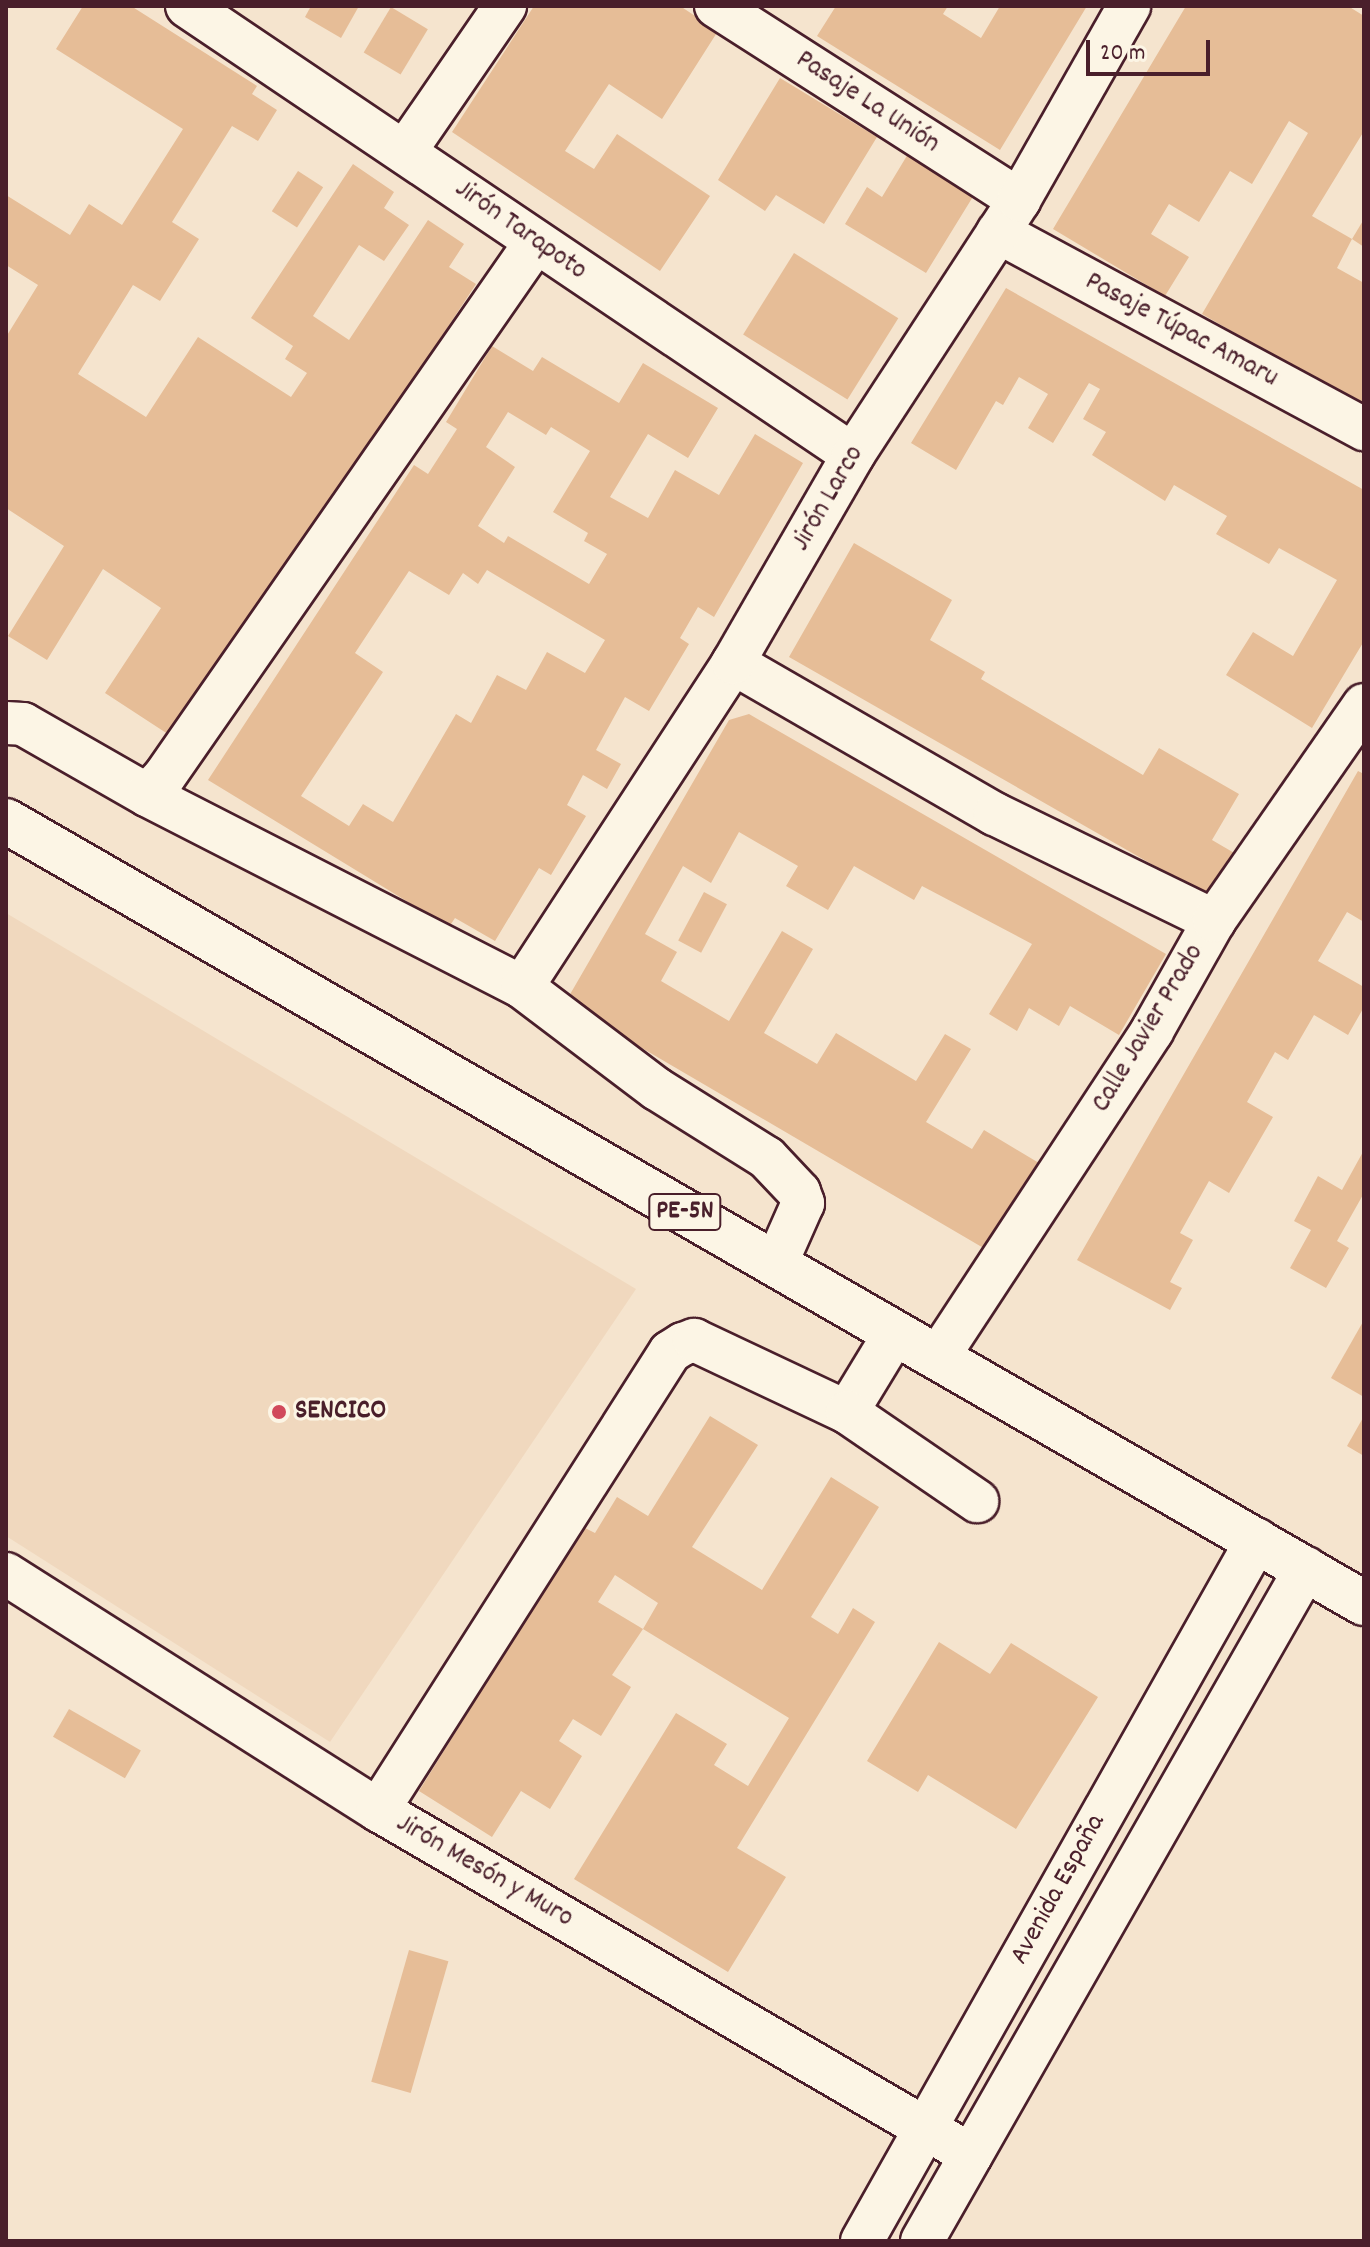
<!DOCTYPE html>
<meta charset="utf-8">
<style>
body{margin:0}
#map{position:relative;width:1370px;height:2247px;overflow:hidden;background:#f5e4ce;font-family:Dekko,sans-serif}
div>[style]{position:absolute}
[style*='--x']{left:calc(var(--x)*1px);top:calc(var(--y)*1px);width:calc(var(--w)*1px);rotate:calc(var(--a)*1deg)}
.built>*{inset:0;background:#f0d8be}
.building>*{inset:0;background:#e6bd97;transform-origin:0 0}
.roads{filter:drop-shadow(2px 0 #4a1f2b) drop-shadow(-2px 0 #4a1f2b) drop-shadow(0 2px #4a1f2b) drop-shadow(0 -2px #4a1f2b)}
.minor>*{height:42px;margin:-21px;padding:0 21px;transform-origin:21px;border-radius:21px;background:#fcf5e5}
.trunk>*{height:44px;margin:-22px;padding:0 22px;transform-origin:22px;border-radius:22px;background:#fcf5e5}
.dots>*{width:22px;height:22px;translate:-50% -50%;box-sizing:border-box;border:4px solid #fcf5e5;border-radius:50%}
span{translate:-50% -50%;white-space:nowrap;text-align:center;line-height:1.15;-webkit-text-stroke:6px #fcf5e5;paint-order:stroke}
.shield-label span{padding:2px 6px;background:#fcf5e5;border:2px solid;border-radius:6px;-webkit-text-stroke-width:0}
.shield-label{font-size:26px;color:#4a1f2b;font-weight:700}
.street-label{font-size:28px;color:#4a1f2b}
.poi-label{font-size:28px;color:#4a1f2b;font-weight:700}
.left{translate:0 -50%;text-align:left}
.frame{position:absolute;inset:0;border:8px solid #4a1f2b;pointer-events:none}
.scale{position:absolute;left:1086px;top:40px;width:124px;height:36px;box-sizing:border-box;border:4px solid #4a1f2b;border-top:0;padding-left:10px;font-size:24px;line-height:28px;white-space:nowrap;color:#4a1f2b;-webkit-text-stroke:6px #fcf5e5;paint-order:stroke}
</style>
<div id="map">
<div class="built">
<i style="clip-path:polygon(6px 913px,636px 1289px,330px 1742px,6px 1536px)"></i>
</div>
<div class="building">
<i style="clip-path:polygon(83px 6px,131px 6px,257px 86px,252px 94px,277px 110px,258px 141px,232px 126px,172px 222px,199px 239px,160px 301px,133px 285px,78px 374px,146px 417px,198px 337px,291px 397px,307px 373px,285px 359px,293px 346px,251px 318px,353px 164px,394px 192px,384px 208px,409px 225px,384px 261px,359px 245px,313px 316px,349px 340px,428px 220px,464px 244px,449px 267px,476px 284px,177px 740px,105px 693px,161px 608px,103px 569px,47px 660px,8px 636px,64px 546px,6px 508px,6px 337px,38px 285px,6px 265px,6px 195px,70px 235px,89px 204px,122px 225px,183px 129px,56px 49px)"></i>
<i style="clip-path:polygon(311px 6px,359px 6px,341px 38px,305px 17px)"></i>
<i style="clip-path:polygon(534px 6px,680px 6px,718px 31px,662px 119px,609px 84px,565px 151px,594px 169px,617px 134px,710px 196px,660px 271px,452px 132px)"></i>
<i style="clip-path:polygon(836px 6px,948px 6px,943px 14px,981px 38px,1000px 6px,1087px 6px,1000px 150px,817px 36px)"></i>
<i style="clip-path:polygon(1186px 6px,1348px 6px,1364px 16px,1364px 131px,1312px 216px,1352px 239px,1337px 268px,1364px 283px,1364px 408px,1202px 314px,1308px 133px,1289px 121px,1252px 184px,1230px 171px,1199px 222px,1169px 204px,1151px 234px,1189px 257px,1165px 296px,1053px 229px)"></i>
<i style="left:391px;top:7px;width:43px;height:53px;rotate:31deg"></i>
<i style="clip-path:polygon(780px 78px,877px 137px,824px 224px,776px 195px,765px 211px,718px 180px)"></i>
<i style="clip-path:polygon(908px 154px,974px 195px,926px 273px,845px 224px,867px 187px,882px 197px)"></i>
<i style="left:298px;top:171px;width:30px;height:48px;rotate:33deg"></i>
<i style="clip-path:polygon(1364px 219px,1364px 247px,1352px 239px)"></i>
<i style="left:794px;top:253px;width:123px;height:96px;rotate:32deg"></i>
<i style="clip-path:polygon(1006px 288px,1364px 490px,1364px 641px,1312px 728px,1226px 675px,1253px 632px,1293px 656px,1337px 580px,1279px 548px,1269px 564px,1216px 534px,1227px 516px,1174px 485px,1165px 501px,1092px 455px,1106px 432px,1083px 419px,1100px 389px,1089px 383px,1053px 443px,1028px 428px,1048px 394px,1019px 377px,1003px 405px,996px 401px,956px 470px,911px 443px)"></i>
<i style="clip-path:polygon(evenodd,492px 346px,533px 371px,542px 357px,619px 403px,643px 363px,718px 408px,688px 458px,648px 434px,610px 497px,648px 518px,675px 470px,719px 495px,755px 434px,803px 463px,714px 617px,698px 607px,680px 638px,689px 644px,649px 711px,625px 697px,596px 750px,621px 764px,607px 789px,583px 775px,567px 805px,586px 816px,551px 875px,539px 868px,495px 941px,455px 918px,449px 927px,208px 780px,414px 465px,428px 474px,457px 429px,446px 422px,492px 346px,508px 412px,546px 435px,551px 427px,590px 451px,553px 512px,588px 533px,584px 541px,607px 554px,589px 584px,508px 536px,504px 543px,478px 526px,515px 467px,486px 447px,508px 412px,492px 346px,487px 570px,605px 640px,585px 673px,547px 652px,526px 690px,497px 675px,471px 723px,456px 714px,393px 822px,363px 804px,349px 826px,301px 796px,383px 672px,355px 653px,409px 571px,449px 595px,463px 573px,478px 584px,487px 570px)"></i>
<i style="clip-path:polygon(854px 543px,952px 600px,930px 640px,985px 672px,981px 679px,1143px 775px,1159px 748px,1239px 794px,1212px 840px,1236px 854px,1211px 898px,789px 657px)"></i>
<i style="clip-path:polygon(749px 714px,1166px 954px,1119px 1035px,1070px 1006px,1059px 1026px,1029px 1008px,1017px 1031px,989px 1014px,1032px 944px,922px 886px,914px 900px,854px 866px,828px 910px,786px 886px,798px 866px,739px 832px,711px 883px,683px 866px,645px 934px,677px 952px,661px 981px,729px 1021px,782px 931px,813px 949px,764px 1033px,817px 1064px,836px 1033px,916px 1081px,945px 1034px,971px 1049px,926px 1122px,972px 1149px,984px 1130px,1044px 1166px,992px 1253px,565px 1003px,729px 720px)"></i>
<i style="clip-path:polygon(1358px 771px,1364px 774px,1364px 922px,1347px 912px,1318px 961px,1364px 987px,1364px 1007px,1348px 1035px,1314px 1015px,1288px 1060px,1275px 1052px,1247px 1102px,1273px 1117px,1229px 1193px,1209px 1181px,1180px 1233px,1193px 1240px,1170px 1282px,1182px 1288px,1170px 1310px,1077px 1260px)"></i>
<i style="left:704px;top:892px;width:26px;height:55px;rotate:28deg"></i>
<i style="clip-path:polygon(1364px 1150px,1364px 1193px,1337px 1241px,1349px 1248px,1326px 1288px,1290px 1268px,1311px 1230px,1294px 1221px,1318px 1176px,1342px 1190px)"></i>
<i style="clip-path:polygon(1364px 1320px,1364px 1397px,1331px 1378px)"></i>
<i style="clip-path:polygon(evenodd,710px 1416px,758px 1445px,692px 1547px,762px 1590px,831px 1477px,879px 1507px,811px 1617px,838px 1634px,853px 1608px,875px 1622px,737px 1848px,786px 1877px,728px 1972px,574px 1879px,676px 1713px,727px 1744px,714px 1765px,748px 1786px,789px 1718px,643px 1629px,612px 1675px,631px 1687px,601px 1736px,573px 1719px,559px 1741px,582px 1756px,550px 1809px,521px 1791px,492px 1837px,419px 1791px,583px 1527px,595px 1533px,617px 1497px,648px 1516px,710px 1416px,615px 1575px,658px 1603px,643px 1629px,598px 1602px,615px 1575px)"></i>
<i style="clip-path:polygon(1364px 1416px,1364px 1456px,1347px 1446px)"></i>
<i style="clip-path:polygon(939px 1642px,990px 1674px,1011px 1643px,1098px 1697px,1016px 1829px,928px 1775px,918px 1792px,867px 1761px)"></i>
<i style="left:69px;top:1709px;width:83px;height:32px;rotate:30deg"></i>
<i style="left:409px;top:1950px;width:41px;height:137px;rotate:16deg"></i>
</div>
<div class="roads">
<div class="minor">
<i style="--x:187;--y:6;--w:803;--a:33.99"></i>
<i style="--x:716;--y:6;--w:360;--a:32.6"></i>
<i style="--x:406;--y:150;--w:175;--a:-55.5"></i>
<i style="--x:998;--y:232;--w:416;--a:28.3"></i>
<i style="--x:733;--y:663;--w:302;--a:30"></i>
<i style="--x:995;--y:814;--w:244;--a:26"></i>
<i style="--x:6;--y:723;--w:17;--a:3"></i>
<i style="--x:23;--y:724;--w:143;--a:29.8"></i>
<i style="--x:147;--y:795;--w:421;--a:27.1"></i>
<i style="--x:522;--y:987;--w:169;--a:37.1"></i>
<i style="--x:657;--y:1089;--w:130;--a:32.1"></i>
<i style="--x:767;--y:1158;--w:47;--a:46.7"></i>
<i style="--x:799;--y:1192;--w:12;--a:70"></i>
<i style="--x:803;--y:1203;--w:67;--a:113.9"></i>
<i style="--x:147;--y:795;--w:25;--a:-47"></i>
<i style="--x:164;--y:777;--w:650;--a:-55.21"></i>
<i style="--x:522;--y:987;--w:387;--a:-56.9"></i>
<i style="--x:733;--y:663;--w:240;--a:-60"></i>
<i style="--x:853;--y:455;--w:304;--a:-56.9"></i>
<i style="--x:1019;--y:200;--w:223;--a:-60.4"></i>
<i style="--x:938;--y:1357;--w:390;--a:-56.7"></i>
<i style="--x:1152;--y:1031;--w:126;--a:-60.6"></i>
<i style="--x:1214;--y:921;--w:263;--a:-55.2"></i>
<i style="--x:847;--y:1412;--w:92;--a:-58.7"></i>
<i style="--x:6;--y:1574;--w:441;--a:32.4"></i>
<i style="--x:378;--y:1810;--w:686;--a:30.19"></i>
<i style="--x:378;--y:1810;--w:543;--a:-57.48"></i>
<i style="--x:670;--y:1352;--w:15;--a:-32"></i>
<i style="--x:683;--y:1344;--w:12;--a:-20"></i>
<i style="--x:694;--y:1340;--w:169;--a:25.2"></i>
<i style="--x:847;--y:1412;--w:158;--a:34.4"></i>
<i style="--x:862;--y:2241;--w:805;--a:-60.6"></i>
<i style="--x:922;--y:2241;--w:775;--a:-60.29"></i>
</div>
<div class="trunk">
<i style="--x:6;--y:821;--w:1567;--a:29.94"></i>
</div>
</div>
<div class="dots">
<i style="left:279px;top:1412px;background:#d1495b"></i>
</div>
<div class="shield-label">
<span style="left:685px;top:1212px">PE-5N</span>
</div>
<div class="street-label">
<span style="left:867px;top:103px;rotate:33deg">Pasaje La Unión</span>
<span style="left:520px;top:231px;rotate:35deg">Jirón Tarapoto</span>
<span style="left:1181px;top:331px;rotate:28deg">Pasaje Túpac Amaru</span>
<span style="left:829px;top:499px;rotate:-60deg">Jirón Larco</span>
<span style="left:1149px;top:1029px;rotate:-59deg">Calle Javier Prado</span>
<span style="left:484px;top:1872px;rotate:30deg">Jirón Mesón y Muro</span>
<span style="left:1059px;top:1890px;rotate:-61deg">Avenida España</span>
</div>
<div class="poi-label">
<span class="left" style="left:295px;top:1412px">SENCICO</span>
</div>
<div class="frame"></div>
<div class="scale">20 m</div>
</div>
